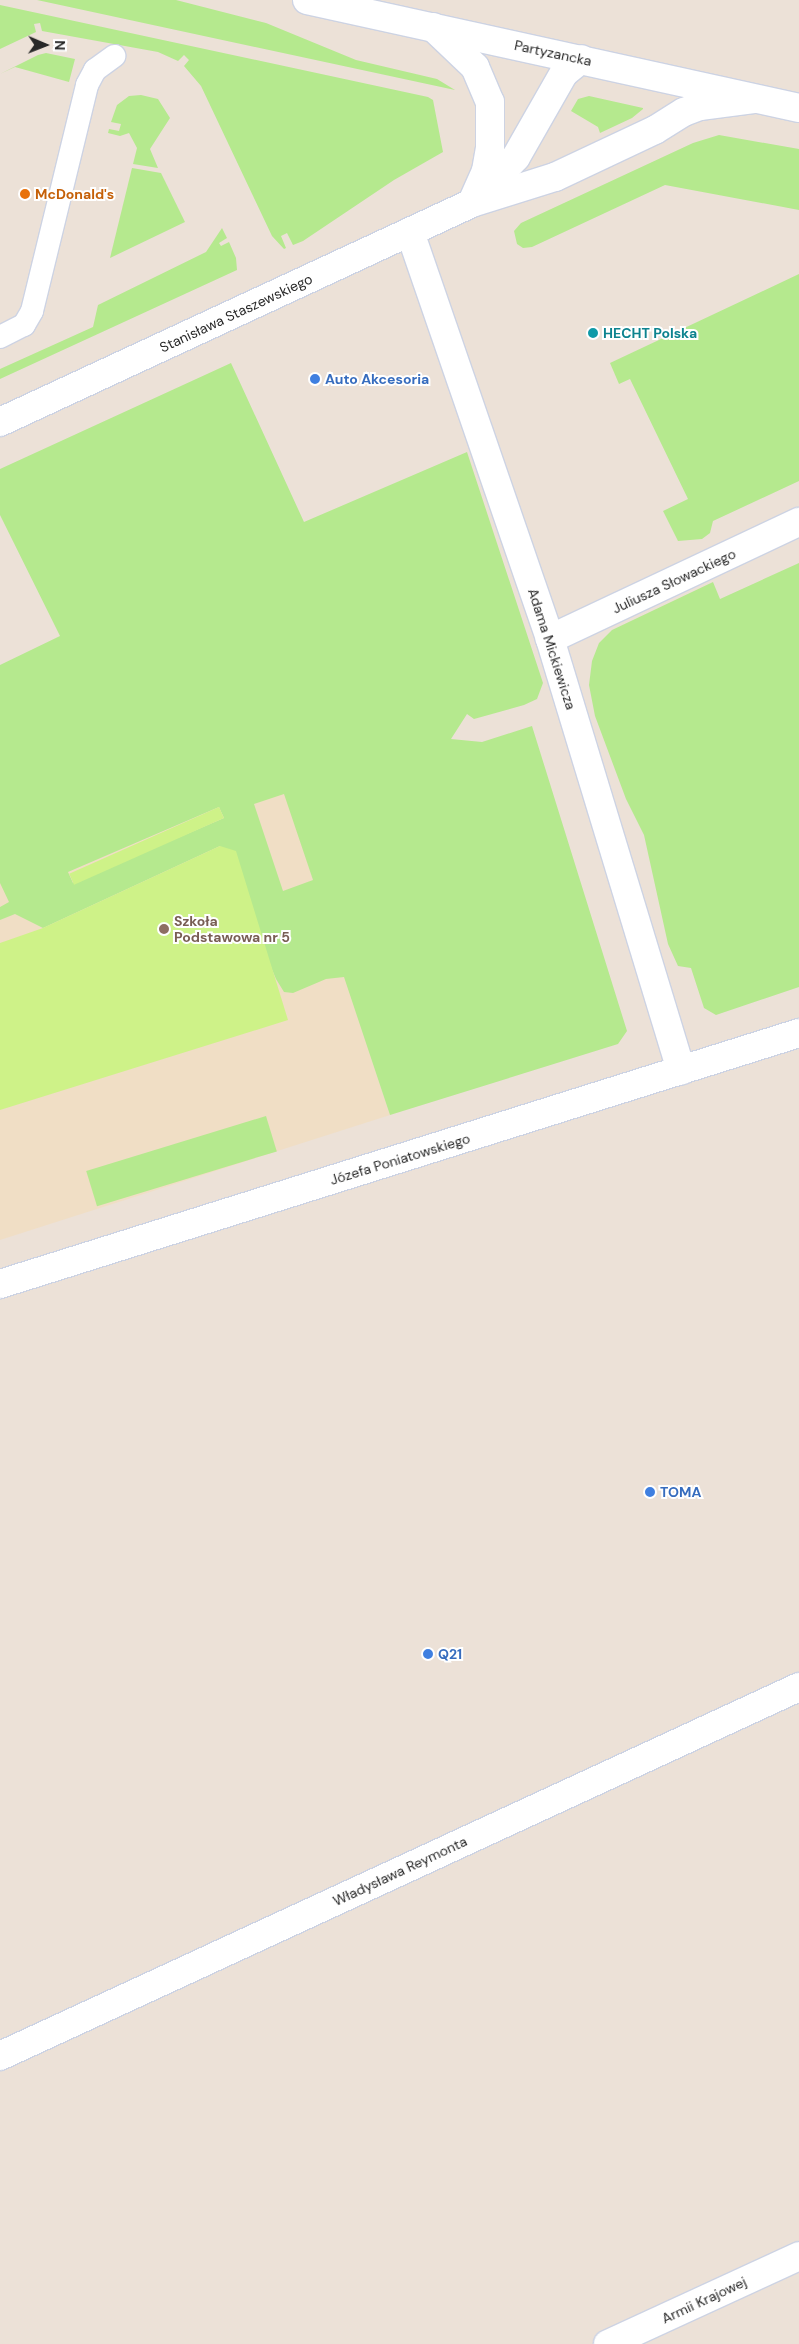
<!DOCTYPE html>
<meta charset="utf-8">
<style>
body{margin:0}
#map{position:relative;width:799px;height:2344px;overflow:hidden;background:#ece1d7;font-family:"DM Sans",sans-serif}
div>[style]{position:absolute}
[style*='--x']{left:calc(var(--x)*1px);top:calc(var(--y)*1px);width:calc(var(--w)*1px);rotate:calc(var(--a)*1deg)}
.education>*{inset:0;background:#f0dec5}
.green>*{inset:0;background:#b5e98e;transform-origin:0 0}
.pitch>*{inset:0;background:#cef288;transform-origin:0 0}
.roads{filter:drop-shadow(1px 0 #cdd3e3) drop-shadow(-1px 0 #cdd3e3) drop-shadow(0 1px #cdd3e3) drop-shadow(0 -1px #cdd3e3)}
.lane>*{height:22px;margin:-11px;padding:0 11px;transform-origin:11px;border-radius:11px;background:#fff}
.street>*{height:28px;margin:-14px;padding:0 14px;transform-origin:14px;border-radius:14px;background:#fff}
.secondary>*{height:28px;margin:-14px;padding:0 14px;transform-origin:14px;border-radius:14px;background:#fff}
.dots>*{width:14px;height:14px;translate:-50% -50%;box-sizing:border-box;border:2px solid #fff;border-radius:50%}
span{translate:-50% -50%;white-space:nowrap;text-align:center;line-height:1.15;-webkit-text-stroke:4px #fff;paint-order:stroke}
.street-label{font-size:14px;color:#282828}
.food-label{font-size:14px;color:#c56008;font-weight:700}
.left{translate:0 -50%;text-align:left}
.culture-label{font-size:14px;color:#0d838f;font-weight:700}
.shop-label{font-size:14px;color:#366cbe;font-weight:700}
.education-label{font-size:14px;color:#785e54;font-weight:700}
.north{position:absolute;left:20px;top:20px;width:50px;height:50px;-webkit-text-stroke:4px #fff;paint-order:stroke;rotate:91deg;font-size:14px;font-weight:700;line-height:20px;text-align:center;color:#282828}
.north::after{content:'';display:block;margin:auto;width:18px;height:22px;background:#282828;clip-path:polygon(50% 0,100% 100%,50% 72%,0 100%)}
</style>
<div id="map">
<div class="education">
<i style="clip-path:polygon(0 665px,285px 794px,390px 1115px,0 1240px)"></i>
</div>
<div class="green">
<i style="clip-path:polygon(37px 0,176px 0,266px 23px,356px 60px,437px 79px,455px 90px)"></i>
<i style="clip-path:polygon(0 5px,428px 97px,433px 100px,443px 152px,394px 180px,303px 241px,293px 245px,287px 233px,281px 236px,286px 248px,284px 249px,272px 236px,201px 86px,184px 66px,189px 60px,184px 55px,178px 61px,158px 52px,42px 31px,40px 23px,34px 24px,36px 32px,0 49px)"></i>
<i style="clip-path:polygon(46px 53px,75px 59px,69px 82px,15px 67px,0 74px,38px 55px)"></i>
<i style="clip-path:polygon(141px 95px,158px 99px,170px 118px,150px 149px,158px 168px,133px 164px,137px 148px,129px 133px,120px 136px,108px 133px,109px 129px,119px 131px,121px 124px,111px 122px,117px 105px,129px 96px)"></i>
<i style="clip-path:polygon(589px 96px,643px 108px,643px 109px,632px 118px,600px 133px,598px 127px,571px 111px,578px 99px)"></i>
<i style="clip-path:polygon(719px 135px,799px 149px,799px 210px,665px 185px,532px 247px,523px 248px,517px 244px,514px 231px,521px 223px,693px 143px)"></i>
<i style="clip-path:polygon(132px 168px,161px 173px,185px 222px,110px 258px)"></i>
<i style="clip-path:polygon(222px 228px,227px 238px,219px 243px,221px 246px,229px 242px,236px 258px,237px 270px,0 379px,0 369px,93px 327px,98px 305px,206px 252px)"></i>
<i style="clip-path:polygon(799px 274px,799px 481px,713px 521px,710px 533px,702px 539px,678px 541px,663px 511px,688px 499px,630px 379px,619px 384px,610px 363px)"></i>
<i style="clip-path:polygon(evenodd,231px 363px,304px 522px,467px 452px,543px 683px,537px 699px,524px 705px,474px 719px,467px 714px,451px 739px,482px 742px,532px 726px,627px 1031px,618px 1044px,390px 1115px,344px 977px,326px 979px,293px 993px,284px 992px,276px 979px,220px 846px,43px 928px,15px 914px,0 920px,0 907px,9px 902px,0 883px,0 665px,60px 636px,0 515px,0 469px,231px 363px,284px 794px,313px 880px,283px 891px,254px 804px,284px 794px,231px 363px,219px 807px,224px 818px,73px 883px,68px 872px,219px 807px)"></i>
<i style="clip-path:polygon(799px 563px,799px 987px,716px 1015px,704px 1008px,691px 968px,678px 966px,668px 944px,644px 835px,626px 799px,595px 716px,589px 685px,592px 661px,599px 643px,612px 630px,713px 582px,720px 599px)"></i>
<i style="left:266px;top:1116px;width:37px;height:188px;rotate:73deg"></i>
</div>
<div class="pitch">
<i style="left:219px;top:807px;width:12px;height:164px;rotate:66deg"></i>
<i style="clip-path:polygon(220px 846px,236px 851px,288px 1020px,0 1110px,0 943px,43px 928px)"></i>
</div>
<div class="roads">
<div class="lane">
<i style="--x:0;--y:337;--w:27;--a:-27"></i>
<i style="--x:24;--y:325;--w:16;--a:-60"></i>
<i style="--x:32;--y:311;--w:233;--a:-76.3"></i>
<i style="--x:87;--y:85;--w:17;--a:-62"></i>
<i style="--x:95;--y:70;--w:24;--a:-36"></i>
</div>
<div class="street">
<i style="--x:433;--y:27;--w:58;--a:43.6"></i>
<i style="--x:475;--y:67;--w:38;--a:67"></i>
<i style="--x:490;--y:102;--w:46;--a:90"></i>
<i style="--x:490;--y:148;--w:23;--a:100"></i>
<i style="--x:486;--y:171;--w:35;--a:114"></i>
<i style="--x:480;--y:195;--w:52;--a:-46.5"></i>
<i style="--x:516;--y:157;--w:97;--a:-60.3"></i>
<i style="--x:564;--y:73;--w:22;--a:-39"></i>
<i style="--x:410;--y:232;--w:430;--a:71"></i>
<i style="--x:550;--y:639;--w:451;--a:73.1"></i>
<i style="--x:0;--y:422;--w:520;--a:-24.89"></i>
<i style="--x:472;--y:203;--w:87;--a:-17.4"></i>
<i style="--x:555;--y:177;--w:110;--a:-25.2"></i>
<i style="--x:655;--y:130;--w:34;--a:-32"></i>
<i style="--x:684;--y:112;--w:17;--a:-21"></i>
<i style="--x:700;--y:106;--w:54;--a:-7.4"></i>
<i style="--x:550;--y:639;--w:275;--a:-25.2"></i>
<i style="--x:0;--y:1284;--w:837;--a:-17.44"></i>
<i style="--x:0;--y:2056;--w:880;--a:-24.79"></i>
<i style="--x:608;--y:2344;--w:210;--a:-24.7"></i>
</div>
<div class="secondary">
<i style="--x:307;--y:0;--w:504;--a:12.38"></i>
</div>
</div>
<div class="dots">
<i style="left:25px;top:194px;background:#e8710a"></i>
<i style="left:593px;top:333px;background:#0f9aa8"></i>
<i style="left:315px;top:379px;background:#3f7fe0"></i>
<i style="left:164px;top:929px;background:#8d6e63"></i>
<i style="left:650px;top:1492px;background:#3f7fe0"></i>
<i style="left:428px;top:1654px;background:#3f7fe0"></i>
</div>
<div class="street-label">
<span style="left:553px;top:53px;rotate:12deg">Partyzancka</span>
<span style="left:236px;top:313px;rotate:-25deg">Stanisława Staszewskiego</span>
<span style="left:674px;top:581px;rotate:-25deg">Juliusza Słowackiego</span>
<span style="left:552px;top:649px;rotate:72deg">Adama Mickiewicza</span>
<span style="left:400px;top:1159px;rotate:-17deg">Józefa Poniatowskiego</span>
<span style="left:400px;top:1871px;rotate:-25deg">Władysława Reymonta</span>
<span style="left:704px;top:2300px;rotate:-25deg">Armii Krajowej</span>
</div>
<div class="food-label">
<span class="left" style="left:35px;top:194px">McDonald's</span>
</div>
<div class="culture-label">
<span class="left" style="left:603px;top:333px">HECHT Polska</span>
</div>
<div class="shop-label">
<span class="left" style="left:325px;top:379px">Auto Akcesoria</span>
<span class="left" style="left:660px;top:1492px">TOMA</span>
<span class="left" style="left:438px;top:1654px">Q21</span>
</div>
<div class="education-label">
<span class="left" style="left:174px;top:929px">Szkoła<br>Podstawowa nr 5</span>
</div>
<div class="north">N</div>
</div>
